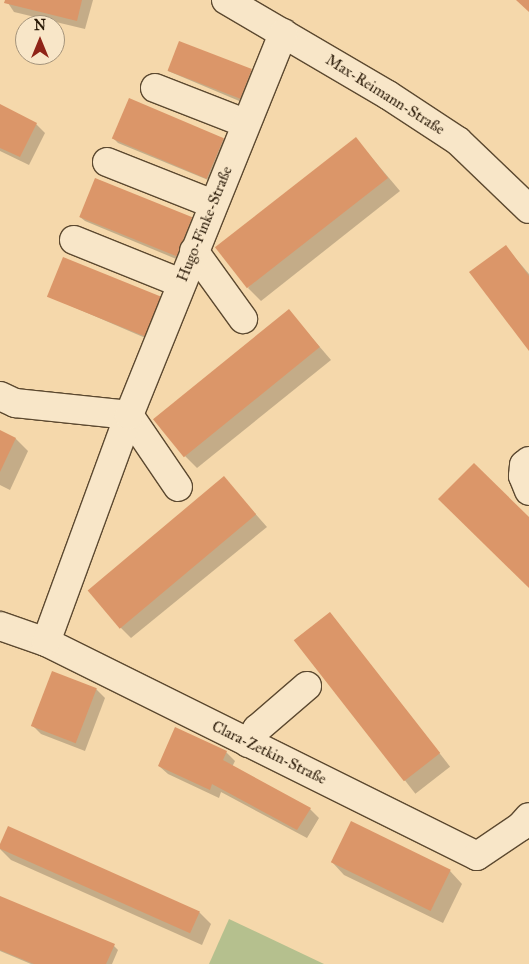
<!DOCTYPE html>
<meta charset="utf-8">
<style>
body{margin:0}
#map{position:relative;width:529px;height:964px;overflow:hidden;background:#f5d8ab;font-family:"IM FELL Great Primer",serif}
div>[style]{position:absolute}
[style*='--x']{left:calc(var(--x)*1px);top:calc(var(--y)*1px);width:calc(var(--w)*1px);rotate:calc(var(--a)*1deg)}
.green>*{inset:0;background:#b5c08e}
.shadow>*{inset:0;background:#0003;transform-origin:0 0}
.building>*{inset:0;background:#db9669;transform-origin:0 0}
.roads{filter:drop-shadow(1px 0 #5c4930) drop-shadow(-1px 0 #5c4930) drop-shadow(0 1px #5c4930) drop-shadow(0 -1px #5c4930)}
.minor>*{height:28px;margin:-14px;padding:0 14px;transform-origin:14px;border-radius:14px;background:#f8e6c8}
span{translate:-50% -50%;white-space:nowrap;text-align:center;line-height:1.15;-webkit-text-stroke:4px #f8e6c8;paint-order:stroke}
.street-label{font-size:15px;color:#291907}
.north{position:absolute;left:15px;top:15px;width:50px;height:50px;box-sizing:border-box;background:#f8e6c8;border:1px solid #a5947b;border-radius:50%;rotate:0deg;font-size:14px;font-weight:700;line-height:20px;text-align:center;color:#291907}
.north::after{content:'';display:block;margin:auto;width:18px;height:22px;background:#8f2418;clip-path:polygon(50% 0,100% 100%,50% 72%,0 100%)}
</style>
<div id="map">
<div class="green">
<i style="clip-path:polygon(229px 919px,324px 964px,209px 964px)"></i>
</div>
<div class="shadow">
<i style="clip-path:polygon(6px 0,93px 0,85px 29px,14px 12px)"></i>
<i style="clip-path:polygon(251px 70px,255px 75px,244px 103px,168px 71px)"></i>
<i style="clip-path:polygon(129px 100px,224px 139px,228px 143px,213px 182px,118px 143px,113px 138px)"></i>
<i style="clip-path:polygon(0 106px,36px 124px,45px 133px,29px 165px,0 151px)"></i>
<i style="clip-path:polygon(356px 139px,400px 191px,261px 301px,248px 288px)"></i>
<i style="clip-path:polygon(96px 179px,192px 219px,196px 223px,181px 261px,85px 221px,80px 217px)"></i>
<i style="clip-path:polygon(506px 247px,529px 274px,529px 349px)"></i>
<i style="clip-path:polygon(48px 296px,160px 298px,165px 302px,150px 340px)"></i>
<i style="clip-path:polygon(289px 311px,331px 360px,197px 468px,185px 456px)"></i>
<i style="clip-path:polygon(0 431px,16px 439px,28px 451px,10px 490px,0 485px)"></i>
<i style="clip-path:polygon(224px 478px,267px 527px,131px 638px,119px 626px)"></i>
<i style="left:330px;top:613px;width:195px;height:44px;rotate:52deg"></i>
<i style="clip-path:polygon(96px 689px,105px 698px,85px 751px,41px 734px,32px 725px)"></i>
<i style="clip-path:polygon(226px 752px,235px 761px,232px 767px,310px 809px,319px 818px,307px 838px,221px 792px,219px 798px,168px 774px,159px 766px)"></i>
<i style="clip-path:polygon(8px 828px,199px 912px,211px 924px,202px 945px,11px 860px,0 849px)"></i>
<i style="clip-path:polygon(332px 862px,450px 871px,462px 884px,443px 923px,344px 875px)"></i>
<i style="clip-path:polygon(0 898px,114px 946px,118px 950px,112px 964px,31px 964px,0 951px)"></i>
</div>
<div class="building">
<i style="clip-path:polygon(5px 0,82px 0,77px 21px,4px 3px)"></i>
<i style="clip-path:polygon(516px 0,529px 0,529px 12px)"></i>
<i style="left:179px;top:41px;width:78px;height:32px;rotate:21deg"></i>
<i style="left:129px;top:98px;width:103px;height:44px;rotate:23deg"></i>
<i style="clip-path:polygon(0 104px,37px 123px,20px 157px,0 148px)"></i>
<i style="left:356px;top:137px;width:52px;height:179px;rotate:52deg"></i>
<i style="left:95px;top:178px;width:105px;height:42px;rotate:22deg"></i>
<i style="clip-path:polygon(506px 245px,529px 276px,529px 351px,469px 272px)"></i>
<i style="left:63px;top:257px;width:106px;height:43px;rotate:22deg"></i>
<i style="left:289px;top:309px;width:49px;height:175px;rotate:51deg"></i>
<i style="clip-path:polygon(0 430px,16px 438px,0 472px)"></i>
<i style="clip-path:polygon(474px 463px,529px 517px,529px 588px,438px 499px)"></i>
<i style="left:224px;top:476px;width:50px;height:178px;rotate:50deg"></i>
<i style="left:330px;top:612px;width:179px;height:46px;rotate:52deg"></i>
<i style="left:52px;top:671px;width:48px;height:59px;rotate:21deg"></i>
<i style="clip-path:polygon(175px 727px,227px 751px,223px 760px,311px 808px,297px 830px,212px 784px,210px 790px,158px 766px)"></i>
<i style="left:351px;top:821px;width:111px;height:46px;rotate:26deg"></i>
<i style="left:8px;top:826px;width:210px;height:24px;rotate:24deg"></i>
<i style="clip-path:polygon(0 896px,115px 944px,106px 964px,34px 964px,0 950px)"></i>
</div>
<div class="roads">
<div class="minor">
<i style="--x:226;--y:0;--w:188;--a:30.4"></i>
<i style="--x:388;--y:95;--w:84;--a:33.3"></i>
<i style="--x:458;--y:141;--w:98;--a:43.8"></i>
<i style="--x:155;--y:88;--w:97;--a:21.3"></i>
<i style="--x:107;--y:162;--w:114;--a:21.6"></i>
<i style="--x:74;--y:240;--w:115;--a:21.9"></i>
<i style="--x:194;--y:251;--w:84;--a:54.2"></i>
<i style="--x:0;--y:396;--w:17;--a:25"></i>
<i style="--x:15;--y:403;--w:115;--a:6"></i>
<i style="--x:129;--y:415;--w:87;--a:55.8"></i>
<i style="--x:529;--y:461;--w:6;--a:141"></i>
<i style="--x:524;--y:465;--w:11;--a:95"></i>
<i style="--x:523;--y:476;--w:16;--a:68"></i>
<i style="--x:0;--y:626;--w:49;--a:19.2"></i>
<i style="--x:46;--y:642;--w:481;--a:26.4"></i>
<i style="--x:477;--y:856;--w:52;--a:-34"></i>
<i style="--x:520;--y:827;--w:13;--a:-48"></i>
<i style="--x:46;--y:642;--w:242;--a:-69.9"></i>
<i style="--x:129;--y:415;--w:412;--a:-68"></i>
<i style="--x:248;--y:743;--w:17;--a:-57"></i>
<i style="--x:257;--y:729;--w:66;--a:-40.7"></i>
</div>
</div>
<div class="street-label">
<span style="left:385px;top:95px;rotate:32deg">Max-Reimann-Straße</span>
<span style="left:205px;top:224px;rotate:-68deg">Hugo-Finke-Straße</span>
<span style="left:269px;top:753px;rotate:26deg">Clara-Zetkin-Straße</span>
</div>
<div class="north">N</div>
</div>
